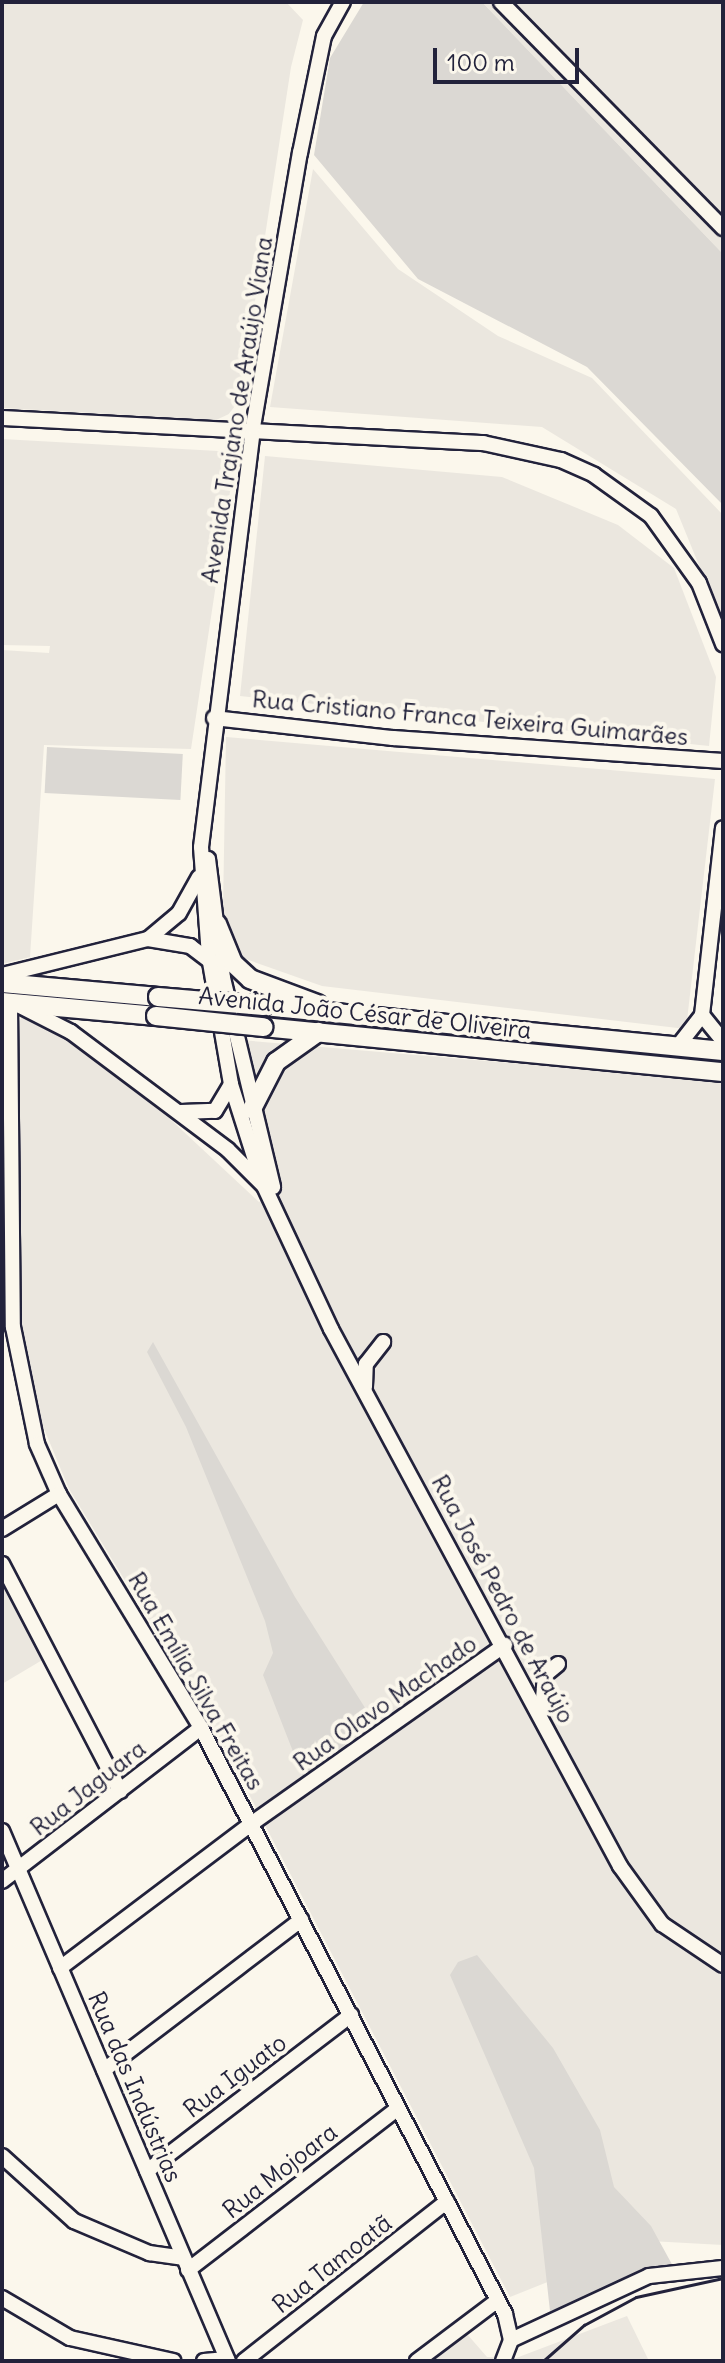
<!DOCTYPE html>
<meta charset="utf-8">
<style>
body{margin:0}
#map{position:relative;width:725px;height:2363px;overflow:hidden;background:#fbf7ec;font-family:Delius,sans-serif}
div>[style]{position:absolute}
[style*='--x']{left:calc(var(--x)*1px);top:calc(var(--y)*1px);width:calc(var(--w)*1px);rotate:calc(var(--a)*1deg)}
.built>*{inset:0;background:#ebe7df}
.green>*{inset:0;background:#dbd8d3;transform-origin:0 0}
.roads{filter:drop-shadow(2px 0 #22223b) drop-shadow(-2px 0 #22223b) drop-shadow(0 2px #22223b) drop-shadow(0 -2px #22223b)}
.minor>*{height:14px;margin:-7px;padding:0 7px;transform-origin:7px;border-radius:7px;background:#fbf7ec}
.major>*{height:18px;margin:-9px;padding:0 9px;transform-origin:9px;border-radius:9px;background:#fbf7ec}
.rail>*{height:3px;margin:-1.5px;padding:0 1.5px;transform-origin:1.5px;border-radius:1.5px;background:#22223b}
.bridges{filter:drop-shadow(2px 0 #22223b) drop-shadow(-2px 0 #22223b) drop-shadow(0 2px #22223b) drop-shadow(0 -2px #22223b)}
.major-bridge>*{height:18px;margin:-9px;padding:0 9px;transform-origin:9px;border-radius:9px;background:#fbf7ec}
span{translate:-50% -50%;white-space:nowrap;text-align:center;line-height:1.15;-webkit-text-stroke:8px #fbf7ec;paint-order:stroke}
.street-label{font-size:24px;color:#22223b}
.frame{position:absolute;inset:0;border:4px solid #22223b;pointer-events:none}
.scale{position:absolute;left:433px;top:48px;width:146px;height:36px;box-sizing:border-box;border:4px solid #22223b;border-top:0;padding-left:10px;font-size:24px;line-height:28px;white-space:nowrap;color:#22223b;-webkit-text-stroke:6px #fbf7ec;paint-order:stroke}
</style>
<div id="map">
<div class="built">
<i style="clip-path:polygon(2px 2px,286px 2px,303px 20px,291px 67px,240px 399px,229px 414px,216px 420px,2px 408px)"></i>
<i style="clip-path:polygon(482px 2px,723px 2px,723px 254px)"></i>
<i style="clip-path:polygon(313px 169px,398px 269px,498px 336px,592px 378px,723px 515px,723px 624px,676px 509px,542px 427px,270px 407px)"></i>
<i style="clip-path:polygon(2px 439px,236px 452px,191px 749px,44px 745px,30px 957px,2px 964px,2px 650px,49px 653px,50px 646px,2px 645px)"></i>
<i style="clip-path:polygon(265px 456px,502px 477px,618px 525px,674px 568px,716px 677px,709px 746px,240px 696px)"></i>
<i style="clip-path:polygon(226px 737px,715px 779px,686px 1029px,322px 986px,243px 958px,223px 909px)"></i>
<i style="clip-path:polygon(22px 1017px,68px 1041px,169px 1118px,259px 1202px,274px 1195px,240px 1040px,723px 1081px,723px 2245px,650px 2241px,510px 2297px,212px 1723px,69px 1489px,35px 1407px,21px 1328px,15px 1027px)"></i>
<i style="clip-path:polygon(2px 1580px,44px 1659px,2px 1684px)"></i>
<i style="clip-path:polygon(627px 2316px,649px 2361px,432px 2361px,467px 2334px,487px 2357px,516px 2358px)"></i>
</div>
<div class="green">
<i style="clip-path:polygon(364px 2px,482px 2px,723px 254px,723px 505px,587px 367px,418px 279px,314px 155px,330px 58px)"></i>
<i style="left:47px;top:747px;width:136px;height:46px;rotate:3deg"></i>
<i style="clip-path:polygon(153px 1342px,295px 1597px,374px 1722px,303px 1777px,263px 1675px,273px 1653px,265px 1621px,186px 1427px,147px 1352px)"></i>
<i style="clip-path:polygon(477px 1955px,553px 2048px,600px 2130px,614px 2187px,651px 2226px,674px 2268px,550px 2311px,534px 2168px,450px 1975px,458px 1962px)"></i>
</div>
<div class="roads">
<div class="minor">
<i style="--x:501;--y:2;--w:317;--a:45.5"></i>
<i style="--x:2;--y:418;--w:482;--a:3"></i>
<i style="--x:483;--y:443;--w:80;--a:12.3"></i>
<i style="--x:561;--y:460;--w:36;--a:24"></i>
<i style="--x:594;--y:475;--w:70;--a:35.7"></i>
<i style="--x:651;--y:516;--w:82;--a:54.4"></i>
<i style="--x:699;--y:583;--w:66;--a:68.5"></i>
<i style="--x:214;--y:718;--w:180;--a:6.4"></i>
<i style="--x:393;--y:738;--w:331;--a:4"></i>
<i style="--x:208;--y:859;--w:120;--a:82.8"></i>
<i style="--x:223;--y:978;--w:215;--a:76.5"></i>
<i style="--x:148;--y:939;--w:43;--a:9.5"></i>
<i style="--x:190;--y:946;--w:26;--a:37"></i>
<i style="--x:2;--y:975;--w:150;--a:-13.9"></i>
<i style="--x:148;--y:939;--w:40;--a:-40"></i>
<i style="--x:179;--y:913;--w:41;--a:-60.9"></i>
<i style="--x:10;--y:1003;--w:324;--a:89.5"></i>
<i style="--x:13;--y:1327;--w:119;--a:78.4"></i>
<i style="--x:37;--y:1444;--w:55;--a:66.3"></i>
<i style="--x:59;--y:1494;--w:274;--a:58.7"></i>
<i style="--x:201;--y:1728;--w:660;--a:62.58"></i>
<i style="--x:505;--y:2314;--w:27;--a:77"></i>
<i style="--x:22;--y:1007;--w:55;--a:27"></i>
<i style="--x:71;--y:1032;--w:196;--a:36.9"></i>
<i style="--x:228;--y:1150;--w:51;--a:45"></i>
<i style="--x:264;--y:1186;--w:158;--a:64.9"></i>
<i style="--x:331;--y:1329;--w:610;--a:61.71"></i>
<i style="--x:620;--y:1866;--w:72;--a:54.1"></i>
<i style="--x:662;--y:1924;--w:73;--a:33.9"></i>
<i style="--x:702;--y:1015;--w:33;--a:51"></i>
<i style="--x:678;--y:1046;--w:39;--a:-52"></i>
<i style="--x:702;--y:1015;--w:188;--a:-83.6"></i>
<i style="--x:181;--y:1112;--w:34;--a:-2"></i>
<i style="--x:215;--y:1111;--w:31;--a:-59"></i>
<i style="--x:262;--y:1182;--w:103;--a:-107.6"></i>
<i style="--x:231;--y:1084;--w:130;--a:-99.8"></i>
<i style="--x:209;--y:956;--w:109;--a:-94.2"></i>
<i style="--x:201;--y:847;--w:423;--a:-82.9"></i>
<i style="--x:253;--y:427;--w:278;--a:-80.3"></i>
<i style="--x:300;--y:153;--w:119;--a:-78.4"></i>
<i style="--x:324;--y:36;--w:39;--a:-61"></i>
<i style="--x:365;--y:1387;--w:23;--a:-88"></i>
<i style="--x:366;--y:1364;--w:28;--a:-52"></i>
<i style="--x:2;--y:1529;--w:67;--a:-31.6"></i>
<i style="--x:2;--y:1564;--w:256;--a:62.5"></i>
<i style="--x:542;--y:1710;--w:35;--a:-85"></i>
<i style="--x:545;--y:1675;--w:17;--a:-40"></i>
<i style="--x:2;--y:1831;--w:576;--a:66.91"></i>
<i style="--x:2;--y:1881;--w:251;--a:-37.6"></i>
<i style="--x:60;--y:1968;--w:239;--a:-37"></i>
<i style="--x:251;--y:1824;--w:311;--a:-35.2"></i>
<i style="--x:104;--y:2070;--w:248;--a:-37.3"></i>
<i style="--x:2;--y:2156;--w:97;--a:42.1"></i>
<i style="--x:74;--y:2221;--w:82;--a:23.1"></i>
<i style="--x:149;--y:2253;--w:34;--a:8"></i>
<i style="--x:147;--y:2171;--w:257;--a:-37.4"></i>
<i style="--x:188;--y:2270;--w:265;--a:-37.6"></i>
<i style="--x:2;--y:2298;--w:79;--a:30.5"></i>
<i style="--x:70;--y:2338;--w:106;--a:12.6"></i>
<i style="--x:511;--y:2340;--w:152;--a:-24.9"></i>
<i style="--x:649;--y:2276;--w:74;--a:-6.2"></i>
<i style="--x:204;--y:2361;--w:23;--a:-5"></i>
<i style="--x:244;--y:2361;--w:258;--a:-38.2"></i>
<i style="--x:417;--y:2361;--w:101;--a:-37"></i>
<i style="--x:503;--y:2361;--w:22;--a:-69"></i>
</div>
<div class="major">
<i style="--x:217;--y:924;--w:42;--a:67.7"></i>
<i style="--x:233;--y:963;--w:23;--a:43"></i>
<i style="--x:250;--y:979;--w:72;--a:20.5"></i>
<i style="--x:2;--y:983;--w:157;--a:5.1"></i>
<i style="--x:2;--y:1002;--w:155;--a:5.2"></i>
<i style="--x:264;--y:1006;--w:461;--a:5.6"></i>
<i style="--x:263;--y:1027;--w:462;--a:5.6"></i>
<i style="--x:252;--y:1109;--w:53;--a:-62.9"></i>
<i style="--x:276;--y:1062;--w:52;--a:-35.5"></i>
</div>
</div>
<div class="rail">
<i style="--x:543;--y:2361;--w:55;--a:-41.3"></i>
<i style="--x:584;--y:2325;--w:59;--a:-28.3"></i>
<i style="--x:636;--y:2297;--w:89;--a:-12.3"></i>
</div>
<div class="bridges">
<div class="major-bridge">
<i style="--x:158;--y:997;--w:106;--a:4.9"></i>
<i style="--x:156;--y:1016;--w:108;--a:5.9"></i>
</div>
</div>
<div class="street-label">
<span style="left:237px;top:410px;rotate:-81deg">Avenida Trajano de Araújo Viana</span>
<span style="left:470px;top:718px;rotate:5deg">Rua Cristiano Franca Teixeira Guimarães</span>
<span style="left:365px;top:1013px;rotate:6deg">Avenida João César de Oliveira</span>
<span style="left:503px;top:1599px;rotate:62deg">Rua José Pedro de Araújo</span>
<span style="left:196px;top:1681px;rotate:60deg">Rua Emília Silva Freitas</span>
<span style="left:385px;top:1703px;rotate:-35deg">Rua Olavo Machado</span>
<span style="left:88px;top:1788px;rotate:-38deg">Rua Jaguara</span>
<span style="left:235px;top:2076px;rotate:-37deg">Rua Iguato</span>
<span style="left:135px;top:2087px;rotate:67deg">Rua das Indústrias</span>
<span style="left:280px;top:2171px;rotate:-38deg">Rua Mojoara</span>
<span style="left:332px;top:2264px;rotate:-38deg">Rua Tamoatã</span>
</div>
<div class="frame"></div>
<div class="scale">100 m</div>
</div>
